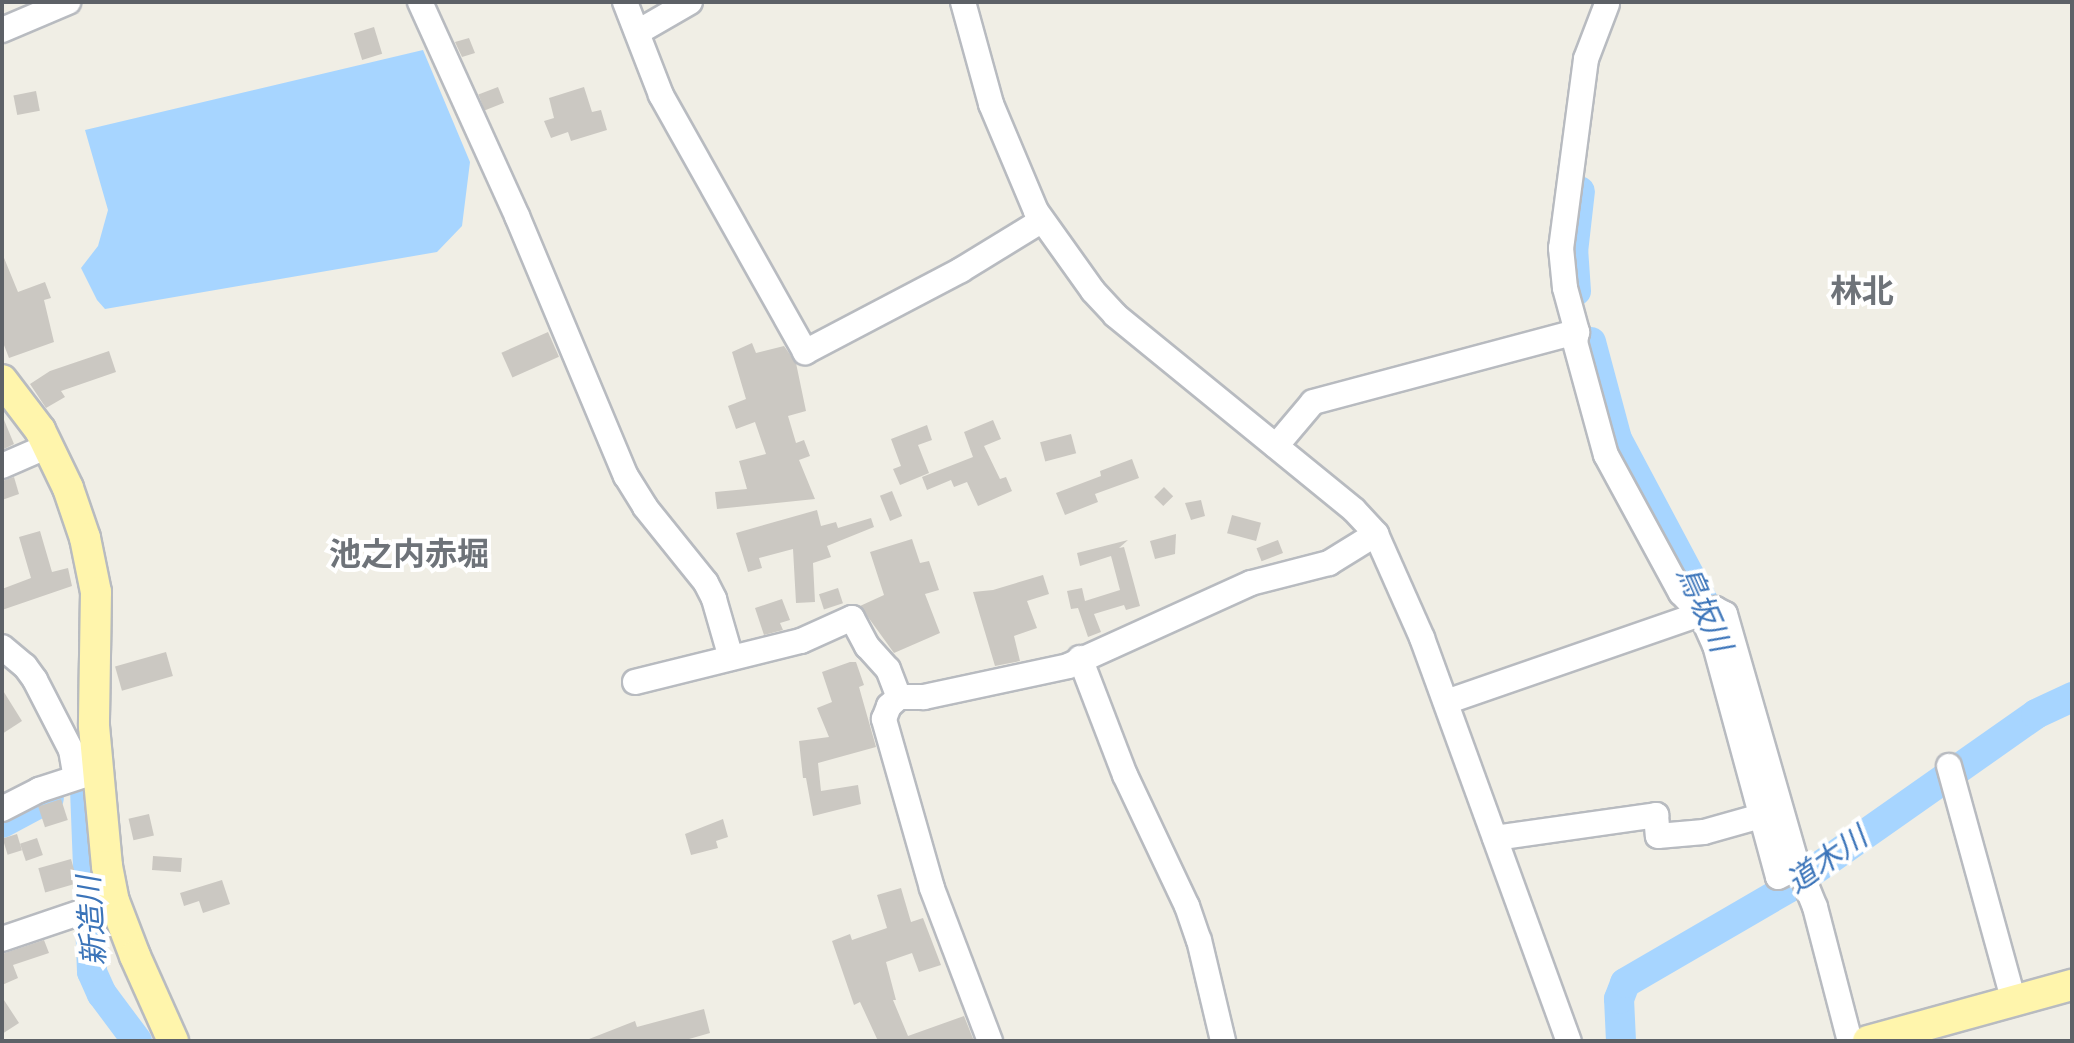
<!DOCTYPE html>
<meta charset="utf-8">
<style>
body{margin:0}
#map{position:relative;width:2074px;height:1043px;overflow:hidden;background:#f0eee5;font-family:Helvetica,"Noto Sans JP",sans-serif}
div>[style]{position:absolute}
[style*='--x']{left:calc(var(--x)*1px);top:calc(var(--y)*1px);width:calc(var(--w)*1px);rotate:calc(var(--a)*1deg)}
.water>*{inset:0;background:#a7d5ff}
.river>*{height:30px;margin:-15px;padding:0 15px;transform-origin:15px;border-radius:15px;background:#a7d5ff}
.building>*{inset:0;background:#cbc8c2;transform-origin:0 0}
.roads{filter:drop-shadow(2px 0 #b8bbc0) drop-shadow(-2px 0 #b8bbc0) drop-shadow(0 2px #b8bbc0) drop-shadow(0 -2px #b8bbc0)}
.minor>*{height:24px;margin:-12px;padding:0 12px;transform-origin:12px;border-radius:12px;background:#fff}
.major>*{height:30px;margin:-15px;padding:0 15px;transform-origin:15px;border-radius:15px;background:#fff5ac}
span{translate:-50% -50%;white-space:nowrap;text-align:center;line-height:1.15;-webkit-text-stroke:8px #fff;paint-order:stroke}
.water-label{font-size:30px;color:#3b74b9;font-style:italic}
.quarter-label{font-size:32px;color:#6e7379;font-weight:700}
.frame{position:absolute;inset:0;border:4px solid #5d6167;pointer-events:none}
</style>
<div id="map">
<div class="water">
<i style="clip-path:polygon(423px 50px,470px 162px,462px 226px,437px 252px,105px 309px,97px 300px,81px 268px,98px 246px,108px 210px,85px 130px)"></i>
</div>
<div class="river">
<i style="--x:1576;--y:291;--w:39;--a:-94"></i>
<i style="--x:1573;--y:252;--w:61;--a:-83.5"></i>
<i style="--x:1591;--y:342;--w:100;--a:75"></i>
<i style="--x:1617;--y:439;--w:217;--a:62"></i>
<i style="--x:85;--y:789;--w:183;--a:87.8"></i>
<i style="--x:92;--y:972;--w:24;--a:66"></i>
<i style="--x:102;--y:994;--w:59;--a:53.3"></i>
<i style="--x:2;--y:823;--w:53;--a:-28"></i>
<i style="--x:1621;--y:1041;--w:42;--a:-92.7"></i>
<i style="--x:1619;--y:999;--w:17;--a:-69"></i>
<i style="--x:1625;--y:983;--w:191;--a:-30.2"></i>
<i style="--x:1790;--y:887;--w:301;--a:-35.1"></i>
<i style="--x:2036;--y:714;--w:40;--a:-25"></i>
</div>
<div class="building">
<i style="left:374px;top:27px;width:28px;height:21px;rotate:73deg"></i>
<i style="clip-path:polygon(469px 38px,475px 53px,462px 57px,455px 42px)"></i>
<i style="left:498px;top:87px;width:17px;height:21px;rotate:69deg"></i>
<i style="clip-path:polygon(584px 87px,592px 112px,601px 110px,607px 130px,571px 141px,568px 132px,551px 138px,544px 121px,554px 118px,549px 98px)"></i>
<i style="left:36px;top:91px;width:20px;height:23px;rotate:79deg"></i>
<i style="clip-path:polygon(2px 253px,18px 292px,45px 282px,51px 298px,44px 300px,54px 342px,9px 358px,2px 340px)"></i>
<i style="left:548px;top:332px;width:27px;height:51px;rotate:66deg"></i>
<i style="clip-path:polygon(752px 343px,756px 353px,784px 346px,796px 363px,806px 411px,788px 416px,796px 443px,804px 440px,810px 456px,799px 460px,815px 499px,717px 509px,715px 492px,747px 489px,739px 461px,766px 454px,755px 422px,736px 429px,728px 406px,746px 399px,732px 352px)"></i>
<i style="clip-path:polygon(109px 351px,116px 372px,61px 391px,65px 397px,46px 408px,30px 384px,50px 371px)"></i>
<i style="clip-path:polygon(2px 415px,14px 444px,2px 450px)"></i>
<i style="clip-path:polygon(993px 420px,1001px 439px,984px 446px,1000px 479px,1006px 477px,1012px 491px,978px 506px,967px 482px,954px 487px,951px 480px,927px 490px,922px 477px,973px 457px,964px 432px)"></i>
<i style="clip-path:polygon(927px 425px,932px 440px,918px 445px,929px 473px,900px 485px,893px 469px,901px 466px,891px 439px)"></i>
<i style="left:1071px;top:434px;width:20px;height:32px;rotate:75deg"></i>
<i style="clip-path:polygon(1132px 459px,1139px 478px,1095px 494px,1098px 502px,1065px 515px,1056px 493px,1101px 476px,1100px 471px)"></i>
<i style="clip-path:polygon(14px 477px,19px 494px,2px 500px,2px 481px)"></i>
<i style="left:1164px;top:487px;width:13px;height:14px;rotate:45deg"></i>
<i style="left:892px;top:491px;width:27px;height:13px;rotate:68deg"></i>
<i style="clip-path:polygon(1201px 500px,1205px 516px,1191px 520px,1185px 503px)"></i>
<i style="clip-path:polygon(817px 510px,821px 526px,836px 522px,838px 528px,871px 518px,874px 527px,827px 546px,831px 557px,813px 563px,815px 602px,796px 603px,793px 549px,759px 558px,762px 568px,748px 572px,736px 533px)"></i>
<i style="left:1232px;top:515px;width:30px;height:19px;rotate:15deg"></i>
<i style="clip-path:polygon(40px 531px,52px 572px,68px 568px,72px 586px,2px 610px,2px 589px,31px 578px,19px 537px)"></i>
<i style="clip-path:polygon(1176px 534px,1175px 554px,1155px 559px,1150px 541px)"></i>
<i style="clip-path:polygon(912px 539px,920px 563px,929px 561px,939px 590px,925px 594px,940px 633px,894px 653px,860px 606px,884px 595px,870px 552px)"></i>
<i style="clip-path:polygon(1128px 540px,1119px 548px,1124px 547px,1140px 606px,1126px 610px,1124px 605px,1094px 614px,1101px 632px,1088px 637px,1078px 608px,1071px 609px,1067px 591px,1082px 588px,1085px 601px,1120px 590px,1111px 556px,1080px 566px,1077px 553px)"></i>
<i style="left:1278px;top:540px;width:14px;height:23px;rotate:69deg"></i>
<i style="clip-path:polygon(1043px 575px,1049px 594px,1027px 601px,1037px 628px,1014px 636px,1020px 661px,995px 666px,973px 592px,993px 590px)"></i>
<i style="left:838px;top:588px;width:16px;height:20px;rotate:72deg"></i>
<i style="clip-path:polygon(782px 599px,790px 620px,780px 623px,783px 630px,764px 635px,755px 608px)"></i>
<i style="left:166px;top:652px;width:25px;height:53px;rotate:74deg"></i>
<i style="clip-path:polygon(850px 662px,856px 662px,864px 685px,859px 687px,876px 747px,818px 763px,821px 791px,858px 785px,861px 804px,813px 816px,806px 778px,803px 778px,799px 741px,829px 737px,817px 708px,832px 702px,822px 672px)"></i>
<i style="clip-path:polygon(2px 689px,22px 721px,2px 734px)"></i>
<i style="left:61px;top:799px;width:22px;height:24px;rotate:72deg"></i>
<i style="left:149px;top:814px;width:22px;height:21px;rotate:77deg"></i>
<i style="clip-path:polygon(723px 819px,728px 837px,716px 841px,718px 848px,691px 855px,685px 834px)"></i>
<i style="left:17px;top:834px;width:17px;height:15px;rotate:73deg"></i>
<i style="left:37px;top:838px;width:18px;height:18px;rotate:71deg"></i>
<i style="left:153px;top:856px;width:29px;height:14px;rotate:4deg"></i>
<i style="left:71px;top:859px;width:25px;height:34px;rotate:74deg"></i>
<i style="clip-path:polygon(222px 880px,230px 904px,203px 913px,199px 901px,184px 906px,180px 893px)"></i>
<i style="clip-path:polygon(901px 888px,911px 922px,923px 918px,941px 965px,919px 972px,912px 953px,886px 962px,896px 1000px,893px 1000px,908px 1036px,964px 1016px,974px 1041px,878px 1041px,860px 1002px,854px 1005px,832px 941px,850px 934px,852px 940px,887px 928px,877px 895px)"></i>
<i style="clip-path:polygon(44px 940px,49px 953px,13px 965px,18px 978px,2px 985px,2px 954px)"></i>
<i style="clip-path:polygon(2px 997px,19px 1023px,2px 1034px)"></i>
<i style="clip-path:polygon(704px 1009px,710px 1033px,682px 1041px,584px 1041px,635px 1021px,637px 1027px)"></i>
</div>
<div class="roads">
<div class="minor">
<i style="--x:420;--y:2;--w:235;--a:65.6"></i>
<i style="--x:517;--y:216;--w:282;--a:67.3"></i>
<i style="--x:626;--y:476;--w:36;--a:58"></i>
<i style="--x:645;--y:507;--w:97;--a:51.2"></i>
<i style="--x:706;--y:583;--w:18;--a:63"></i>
<i style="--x:714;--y:599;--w:61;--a:73.9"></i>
<i style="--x:625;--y:2;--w:100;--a:68.8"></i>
<i style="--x:661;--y:95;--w:295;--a:60.7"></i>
<i style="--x:805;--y:352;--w:176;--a:-27.7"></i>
<i style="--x:961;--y:270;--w:94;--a:-31.5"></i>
<i style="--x:963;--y:2;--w:106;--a:74.6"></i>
<i style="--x:991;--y:104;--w:116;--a:67.2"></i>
<i style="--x:1036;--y:211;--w:98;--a:54.5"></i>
<i style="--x:1093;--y:291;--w:33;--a:47"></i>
<i style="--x:1115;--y:315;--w:308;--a:39.2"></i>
<i style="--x:1354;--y:510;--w:33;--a:47"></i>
<i style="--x:1376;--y:534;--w:114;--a:66.1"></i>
<i style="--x:1422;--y:638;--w:429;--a:70"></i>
<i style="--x:1607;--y:4;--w:59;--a:110.9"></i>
<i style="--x:1586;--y:59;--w:191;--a:97.5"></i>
<i style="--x:1561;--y:248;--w:40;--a:84.3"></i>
<i style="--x:1565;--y:288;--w:46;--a:74.7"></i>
<i style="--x:1577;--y:332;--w:10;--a:101"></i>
<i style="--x:1575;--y:342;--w:117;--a:74.7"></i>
<i style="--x:1606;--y:455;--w:157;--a:61.5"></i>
<i style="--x:1681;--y:593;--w:29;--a:46"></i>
<i style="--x:1701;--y:614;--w:34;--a:66"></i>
<i style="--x:1715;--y:645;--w:240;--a:74.8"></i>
<i style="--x:1778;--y:877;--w:22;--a:-27"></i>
<i style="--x:2;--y:30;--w:72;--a:-23"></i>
<i style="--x:638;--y:32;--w:60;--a:-30"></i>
<i style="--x:1276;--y:446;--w:57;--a:-49.9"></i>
<i style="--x:1313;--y:402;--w:273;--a:-14.9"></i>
<i style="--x:2;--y:466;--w:50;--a:-23.5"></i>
<i style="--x:2;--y:647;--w:30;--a:40"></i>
<i style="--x:25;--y:666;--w:17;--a:54"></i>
<i style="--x:35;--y:680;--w:79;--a:62.8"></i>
<i style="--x:71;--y:750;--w:27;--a:80"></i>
<i style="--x:1080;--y:658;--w:125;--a:69"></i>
<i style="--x:1125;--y:775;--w:145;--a:64.7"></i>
<i style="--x:1187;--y:906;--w:36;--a:71"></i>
<i style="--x:1199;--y:940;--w:104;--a:76.6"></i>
<i style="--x:635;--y:682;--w:171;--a:-13.9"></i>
<i style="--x:801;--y:641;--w:56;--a:-24.3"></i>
<i style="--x:852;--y:618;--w:32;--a:62"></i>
<i style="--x:867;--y:646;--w:31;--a:48"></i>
<i style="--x:888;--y:669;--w:30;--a:69"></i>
<i style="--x:1446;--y:702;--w:285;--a:-19.1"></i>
<i style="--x:1715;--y:609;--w:11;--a:27"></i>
<i style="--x:1725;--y:614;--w:254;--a:74"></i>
<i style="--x:1795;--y:858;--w:53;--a:67.8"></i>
<i style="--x:1815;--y:907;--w:138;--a:75.4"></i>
<i style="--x:1949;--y:766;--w:245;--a:74.6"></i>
<i style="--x:2;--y:809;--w:42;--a:-27.2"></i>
<i style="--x:39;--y:790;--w:52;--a:-18.1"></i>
<i style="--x:1495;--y:838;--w:163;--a:-8.1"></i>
<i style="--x:1656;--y:815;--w:21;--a:85"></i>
<i style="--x:1658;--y:836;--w:46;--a:-5"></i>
<i style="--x:1704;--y:832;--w:59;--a:-15.7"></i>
<i style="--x:2;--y:939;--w:118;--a:-18.7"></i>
<i style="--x:990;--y:1041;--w:164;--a:-110.8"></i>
<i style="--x:932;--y:888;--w:176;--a:-105.9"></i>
<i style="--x:884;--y:719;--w:14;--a:-69"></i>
<i style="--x:889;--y:706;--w:13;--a:-42"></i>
<i style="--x:899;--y:697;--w:25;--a:0"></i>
<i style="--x:924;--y:697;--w:147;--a:-12.1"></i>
<i style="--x:1068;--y:666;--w:201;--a:-24.4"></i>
<i style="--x:1251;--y:583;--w:81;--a:-14.4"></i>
<i style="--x:1329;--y:563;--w:55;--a:-31.7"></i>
</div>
<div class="major">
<i style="--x:2;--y:380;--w:63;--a:52.8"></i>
<i style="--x:40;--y:430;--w:64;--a:64.2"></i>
<i style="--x:68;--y:488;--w:53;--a:71.2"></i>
<i style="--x:85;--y:538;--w:55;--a:78.5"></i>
<i style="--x:96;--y:592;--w:134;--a:90.9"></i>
<i style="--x:94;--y:726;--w:141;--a:84.7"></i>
<i style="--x:107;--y:866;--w:36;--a:79"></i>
<i style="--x:114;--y:901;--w:59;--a:69.1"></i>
<i style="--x:135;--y:956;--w:93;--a:65.9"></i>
<i style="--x:1868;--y:1041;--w:212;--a:-15.4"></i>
</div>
</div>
<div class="water-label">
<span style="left:1704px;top:609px;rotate:66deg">鳥坂川</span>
<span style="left:1827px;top:860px;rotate:-35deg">道木川</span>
<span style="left:92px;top:921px;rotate:-94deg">新造川</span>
</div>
<div class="quarter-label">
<span style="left:1862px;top:291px">林北</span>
<span style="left:409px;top:554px">池之内赤堀</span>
</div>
<div class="frame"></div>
</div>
